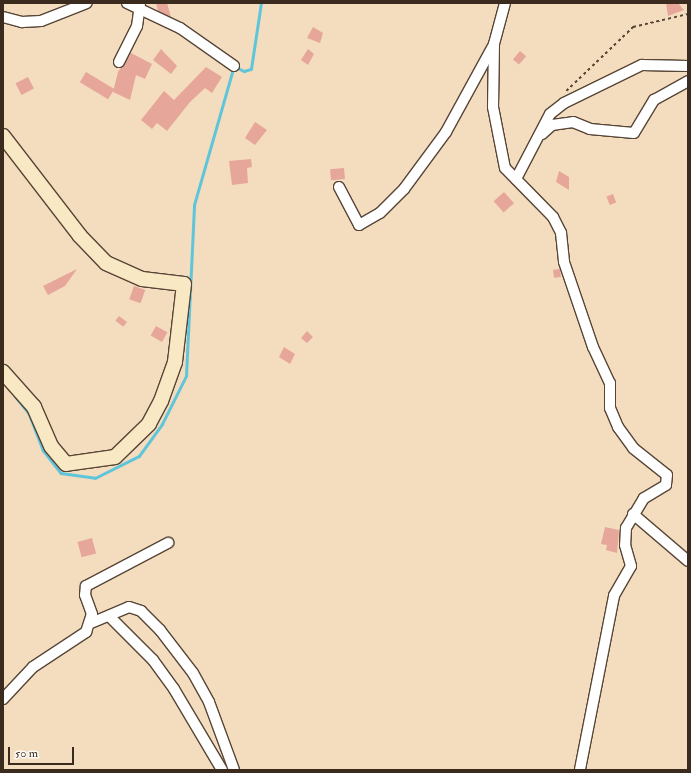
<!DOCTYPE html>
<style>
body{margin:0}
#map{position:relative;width:691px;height:773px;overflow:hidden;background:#f4dcbe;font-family:"IM FELL Double Pica",serif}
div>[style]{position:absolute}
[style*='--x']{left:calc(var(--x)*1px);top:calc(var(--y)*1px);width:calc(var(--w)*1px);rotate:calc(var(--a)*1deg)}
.stream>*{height:2.5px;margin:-1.25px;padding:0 1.25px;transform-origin:1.25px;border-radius:1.25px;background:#5ec5db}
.building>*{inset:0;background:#e6a79a;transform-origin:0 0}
.path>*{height:1.5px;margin-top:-0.75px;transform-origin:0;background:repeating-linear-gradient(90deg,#574536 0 3px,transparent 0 6px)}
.roads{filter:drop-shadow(1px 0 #574536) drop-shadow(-1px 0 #574536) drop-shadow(0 1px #574536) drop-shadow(0 -1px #574536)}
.street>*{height:10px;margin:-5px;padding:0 5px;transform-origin:5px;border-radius:5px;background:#fff}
.secondary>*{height:14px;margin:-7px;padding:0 7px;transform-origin:7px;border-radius:7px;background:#f8e8c3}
span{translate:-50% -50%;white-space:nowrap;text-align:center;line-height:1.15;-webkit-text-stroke:3px #fdfcf7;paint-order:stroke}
.frame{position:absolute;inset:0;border:4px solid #3b2a1e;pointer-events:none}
.scale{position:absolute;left:8px;top:747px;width:66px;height:18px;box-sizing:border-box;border:2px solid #3b2a1e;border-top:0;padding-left:5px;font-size:12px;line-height:14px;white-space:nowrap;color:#3b2a1e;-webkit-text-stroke:3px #fdfcf7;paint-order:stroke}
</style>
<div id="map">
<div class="stream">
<i style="--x:236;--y:67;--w:9;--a:27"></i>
<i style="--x:244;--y:71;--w:7;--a:-16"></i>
<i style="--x:251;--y:69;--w:67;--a:-81.4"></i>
<i style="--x:15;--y:396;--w:22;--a:51"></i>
<i style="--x:29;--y:413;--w:40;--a:69"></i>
<i style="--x:43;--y:450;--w:29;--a:52"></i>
<i style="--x:61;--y:473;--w:34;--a:8"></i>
<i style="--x:95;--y:478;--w:49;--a:-26.6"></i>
<i style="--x:139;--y:456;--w:39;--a:-54"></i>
<i style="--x:162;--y:424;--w:54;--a:-63.4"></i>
<i style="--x:186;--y:376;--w:171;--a:-87.3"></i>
<i style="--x:194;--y:205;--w:141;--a:-74"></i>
</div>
<div class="building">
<i style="clip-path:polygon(156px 3px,167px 3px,171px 17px,158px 11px)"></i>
<i style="clip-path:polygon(666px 3px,678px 3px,684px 10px,668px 16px)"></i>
<i style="clip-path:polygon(313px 27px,323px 33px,320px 43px,307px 38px)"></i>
<i style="clip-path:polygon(161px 49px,177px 66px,171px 74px,153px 60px)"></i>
<i style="clip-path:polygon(308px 49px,314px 54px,308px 65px,301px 60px)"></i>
<i style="left:520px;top:51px;width:8px;height:11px;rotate:40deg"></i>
<i style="clip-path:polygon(131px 53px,152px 64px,145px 79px,136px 75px,130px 100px,113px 92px,118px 72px)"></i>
<i style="clip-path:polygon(206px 67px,222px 77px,212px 93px,205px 88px,190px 102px,167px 131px,157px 123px,152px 129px,141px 120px,164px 91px,174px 100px)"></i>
<i style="left:86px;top:72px;width:33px;height:12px;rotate:31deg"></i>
<i style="left:28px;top:77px;width:13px;height:14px;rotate:63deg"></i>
<i style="clip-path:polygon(255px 122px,267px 130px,255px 145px,245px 138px)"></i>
<i style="clip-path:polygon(251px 159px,252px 167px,247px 168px,248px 183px,232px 185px,229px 161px)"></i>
<i style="left:344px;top:168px;width:11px;height:14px;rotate:85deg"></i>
<i style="clip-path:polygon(559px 171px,569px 177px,569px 190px,556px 182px)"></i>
<i style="left:504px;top:192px;width:15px;height:14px;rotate:48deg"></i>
<i style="left:613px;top:194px;width:9px;height:7px;rotate:69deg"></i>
<i style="clip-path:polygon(77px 269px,65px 286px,48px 295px,43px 286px)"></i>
<i style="left:560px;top:269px;width:8px;height:7px;rotate:83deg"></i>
<i style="left:134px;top:286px;width:12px;height:14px;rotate:20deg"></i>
<i style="left:119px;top:316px;width:10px;height:6px;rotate:37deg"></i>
<i style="left:156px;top:326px;width:13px;height:11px;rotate:29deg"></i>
<i style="clip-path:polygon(307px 331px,313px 337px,307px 343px,301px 338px)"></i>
<i style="clip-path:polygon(284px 347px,295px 354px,290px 364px,279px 357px)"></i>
<i style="clip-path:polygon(605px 527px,619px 530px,617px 553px,606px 550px,607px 545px,601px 544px)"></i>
<i style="left:92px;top:538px;width:16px;height:15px;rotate:75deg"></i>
</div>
<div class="path">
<i style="--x:566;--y:91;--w:93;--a:-43.7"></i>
<i style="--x:633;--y:27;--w:57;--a:-13.3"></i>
</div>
<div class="roads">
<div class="street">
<i style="--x:127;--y:3;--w:59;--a:25.3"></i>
<i style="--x:180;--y:28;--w:66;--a:35.1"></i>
<i style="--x:505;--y:3;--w:42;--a:105"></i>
<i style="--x:494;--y:44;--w:63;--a:90.9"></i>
<i style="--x:493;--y:107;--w:62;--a:78.9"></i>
<i style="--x:505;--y:168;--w:69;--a:45.6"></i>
<i style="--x:553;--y:217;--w:18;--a:63"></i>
<i style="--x:561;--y:233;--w:29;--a:84"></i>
<i style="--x:564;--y:262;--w:90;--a:71.2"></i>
<i style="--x:593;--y:347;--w:40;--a:65"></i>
<i style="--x:610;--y:383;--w:25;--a:90"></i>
<i style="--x:610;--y:408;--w:21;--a:67"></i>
<i style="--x:618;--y:427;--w:26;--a:54"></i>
<i style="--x:633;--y:448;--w:43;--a:38.5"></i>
<i style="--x:667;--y:475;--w:10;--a:96"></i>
<i style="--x:666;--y:485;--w:26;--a:149"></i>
<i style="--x:644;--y:498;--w:35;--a:121"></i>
<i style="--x:626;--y:528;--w:17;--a:93"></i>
<i style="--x:625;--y:545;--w:22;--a:74"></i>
<i style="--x:631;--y:566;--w:34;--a:120"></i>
<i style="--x:614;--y:596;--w:177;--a:101.1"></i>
<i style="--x:3;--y:17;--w:20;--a:15"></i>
<i style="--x:22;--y:22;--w:19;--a:-3"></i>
<i style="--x:41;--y:21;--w:49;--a:-21.4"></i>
<i style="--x:119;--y:62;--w:40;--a:-63.4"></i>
<i style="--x:137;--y:26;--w:21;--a:-82"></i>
<i style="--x:542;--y:134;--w:13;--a:-42"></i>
<i style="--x:552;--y:125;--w:21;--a:-8"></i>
<i style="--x:573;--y:122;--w:18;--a:22"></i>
<i style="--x:590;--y:129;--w:44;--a:5.2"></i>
<i style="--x:634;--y:133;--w:39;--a:-59"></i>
<i style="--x:654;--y:100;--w:39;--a:-29"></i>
<i style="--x:516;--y:179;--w:73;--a:-62.4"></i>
<i style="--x:550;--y:114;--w:18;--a:-38"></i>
<i style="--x:564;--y:103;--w:87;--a:-26"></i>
<i style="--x:642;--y:65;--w:46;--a:1.2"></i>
<i style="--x:339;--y:187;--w:43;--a:62.2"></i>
<i style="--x:359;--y:225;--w:24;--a:-30"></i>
<i style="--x:380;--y:213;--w:34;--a:-45"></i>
<i style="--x:404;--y:189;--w:71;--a:-53.6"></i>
<i style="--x:446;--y:132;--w:98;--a:-61.3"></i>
<i style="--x:633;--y:514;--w:72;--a:40.5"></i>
<i style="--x:109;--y:616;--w:62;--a:45"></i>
<i style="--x:153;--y:660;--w:36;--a:54"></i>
<i style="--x:174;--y:689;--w:94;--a:59.3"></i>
<i style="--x:91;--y:623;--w:41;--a:-22.8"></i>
<i style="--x:129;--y:607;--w:13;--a:18"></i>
<i style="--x:141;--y:611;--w:27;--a:45"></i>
<i style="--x:160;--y:630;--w:54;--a:52.5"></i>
<i style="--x:193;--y:673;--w:33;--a:61"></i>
<i style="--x:209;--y:702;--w:72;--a:69.8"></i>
<i style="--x:3;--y:699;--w:44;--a:-46.8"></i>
<i style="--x:33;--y:667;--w:64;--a:-33.4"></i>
<i style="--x:86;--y:632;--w:19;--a:-72"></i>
<i style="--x:92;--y:614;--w:20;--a:-110"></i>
<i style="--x:85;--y:595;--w:9;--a:-84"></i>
<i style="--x:86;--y:586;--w:93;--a:-27.7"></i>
</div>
<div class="secondary">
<i style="--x:3;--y:136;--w:126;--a:52.4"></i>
<i style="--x:80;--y:236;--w:37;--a:46"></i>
<i style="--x:106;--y:263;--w:39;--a:24"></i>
<i style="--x:142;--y:279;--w:42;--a:6.8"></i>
<i style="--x:184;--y:284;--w:79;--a:96.6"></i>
<i style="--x:175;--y:362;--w:41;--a:109.7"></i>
<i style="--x:161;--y:401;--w:26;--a:118"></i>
<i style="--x:149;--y:424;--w:47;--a:135.9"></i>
<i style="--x:115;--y:457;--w:49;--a:171.9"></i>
<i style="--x:66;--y:464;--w:23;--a:-130"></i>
<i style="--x:51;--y:446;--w:43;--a:-113.6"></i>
<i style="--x:34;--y:407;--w:47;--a:-131.5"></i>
</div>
</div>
<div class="frame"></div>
<div class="scale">50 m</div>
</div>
